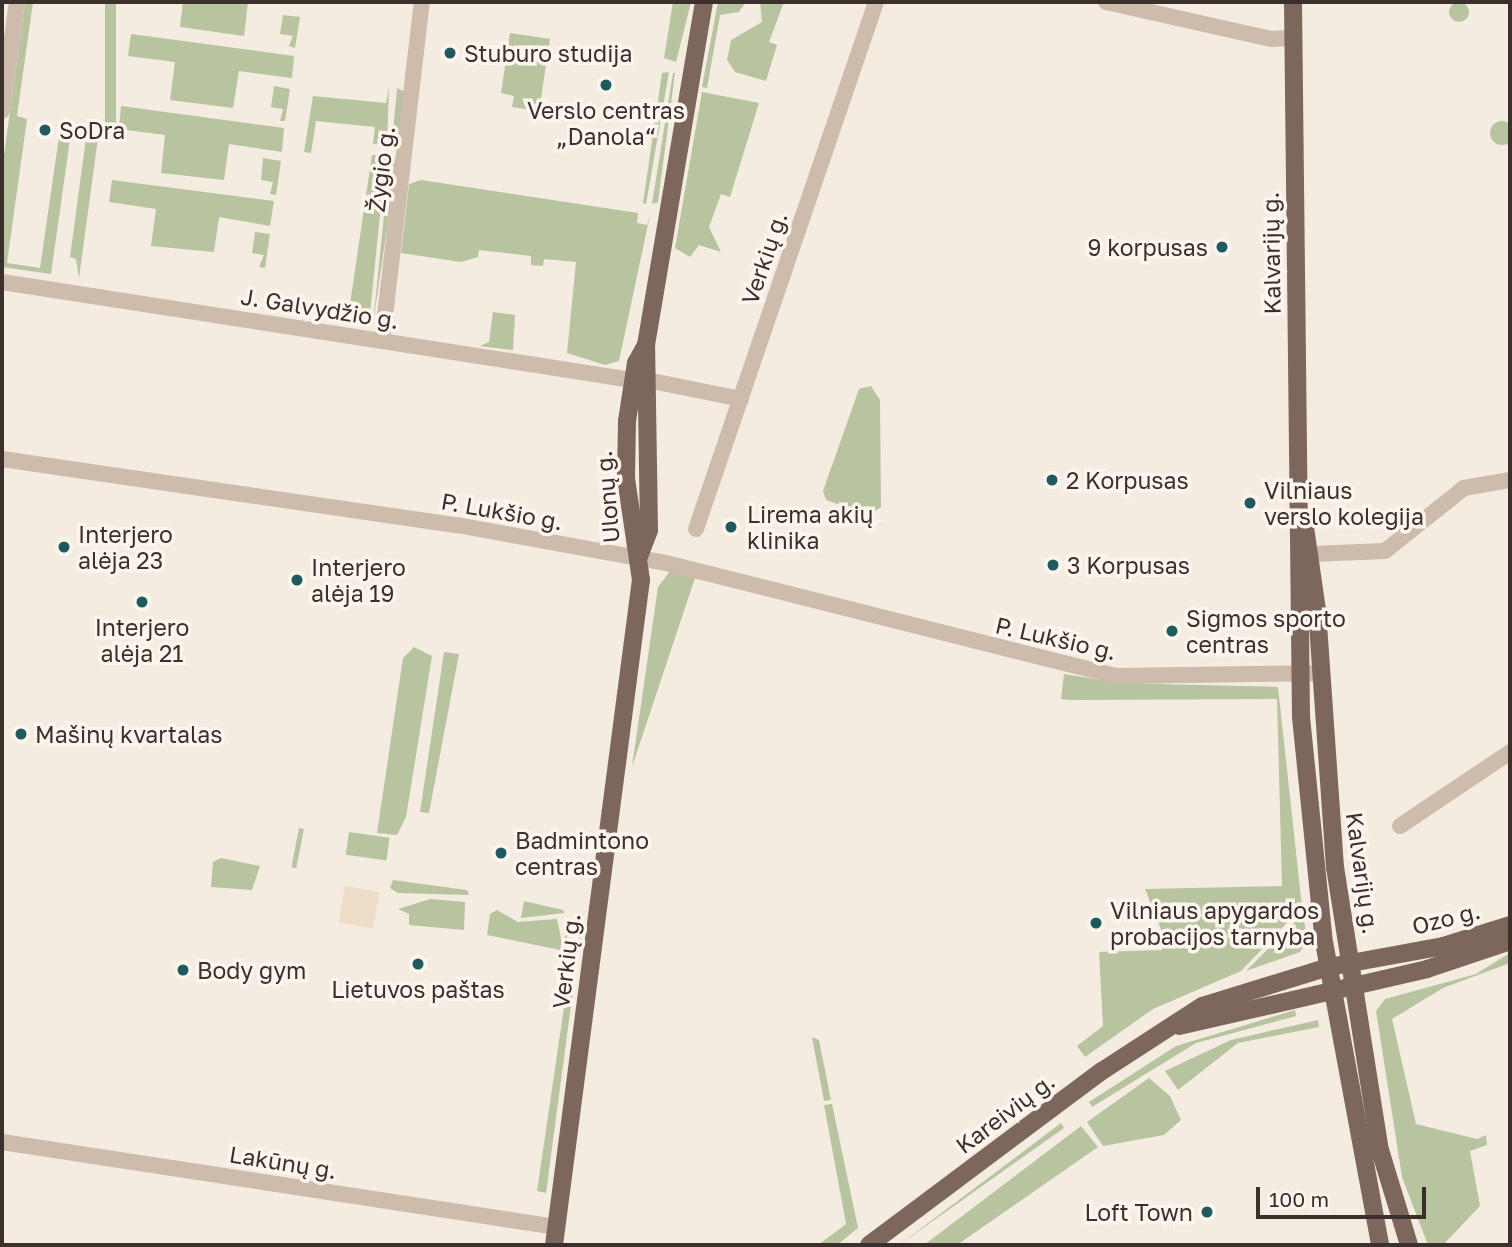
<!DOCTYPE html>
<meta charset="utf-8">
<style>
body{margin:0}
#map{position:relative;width:1512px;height:1247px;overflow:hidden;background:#f4ebe1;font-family:"Golos Text",sans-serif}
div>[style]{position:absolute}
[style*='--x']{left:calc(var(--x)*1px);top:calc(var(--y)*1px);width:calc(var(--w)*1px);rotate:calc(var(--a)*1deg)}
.green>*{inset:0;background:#b8c4a0;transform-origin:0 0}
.round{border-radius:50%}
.plaza>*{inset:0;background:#ecdcc8;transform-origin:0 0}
.minor>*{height:16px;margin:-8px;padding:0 8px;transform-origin:8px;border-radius:8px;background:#cdbbac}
.major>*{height:18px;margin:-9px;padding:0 9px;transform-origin:9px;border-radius:9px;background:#7d675c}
.dots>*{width:19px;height:19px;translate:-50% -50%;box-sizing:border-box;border:4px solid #fbf5ee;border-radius:50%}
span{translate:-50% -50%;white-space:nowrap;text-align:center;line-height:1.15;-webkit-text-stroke:7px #fbf5ee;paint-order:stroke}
.poi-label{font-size:23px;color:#3b302b}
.left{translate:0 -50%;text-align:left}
.right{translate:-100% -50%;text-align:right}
.street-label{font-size:23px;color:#3b302b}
.frame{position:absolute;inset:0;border:4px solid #3b302b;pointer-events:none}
.scale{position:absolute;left:1256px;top:1187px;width:170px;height:32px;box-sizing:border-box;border:4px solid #3b302b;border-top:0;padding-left:9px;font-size:21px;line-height:24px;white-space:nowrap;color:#3b302b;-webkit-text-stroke:5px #fbf5ee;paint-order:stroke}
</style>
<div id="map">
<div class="green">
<i style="clip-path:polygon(25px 2px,33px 2px,17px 116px,27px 119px,7px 263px,40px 268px,61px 123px,72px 125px,51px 274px,2px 267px,2px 170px)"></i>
<i style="left:105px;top:2px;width:11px;height:124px"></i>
<i style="clip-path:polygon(183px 2px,248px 2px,244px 36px,180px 27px)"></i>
<i style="clip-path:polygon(673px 2px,691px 2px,676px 62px,664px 58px)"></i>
<i style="clip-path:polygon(718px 2px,746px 2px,739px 12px,720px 15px,707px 88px,702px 87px)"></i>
<i style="clip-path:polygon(760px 2px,784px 2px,769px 42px,777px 45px,766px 81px,735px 72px,727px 60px,731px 40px,762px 22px)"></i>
<i class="round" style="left:1449px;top:2px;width:20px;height:20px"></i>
<i style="clip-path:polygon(283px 15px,300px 17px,295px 48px,289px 46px,293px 36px,280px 34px)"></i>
<i style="clip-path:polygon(510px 33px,550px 39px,539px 111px,512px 107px,514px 96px,501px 93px)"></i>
<i style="clip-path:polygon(131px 34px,294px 56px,292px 78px,239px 71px,233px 108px,170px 100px,175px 62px,128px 56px)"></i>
<i style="clip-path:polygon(669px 72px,646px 204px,643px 203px,662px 73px)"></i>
<i style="clip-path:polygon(675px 73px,658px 202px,652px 204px,673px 73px)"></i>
<i style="clip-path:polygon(274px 86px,290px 89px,285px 121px,280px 121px,283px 109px,271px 107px)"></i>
<i style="clip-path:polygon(389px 87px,387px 143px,373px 144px,375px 127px,316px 121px,311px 153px,304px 152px,313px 96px,386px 103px)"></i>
<i style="clip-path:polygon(397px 88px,405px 92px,400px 141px,392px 143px)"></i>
<i style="clip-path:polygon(702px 92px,759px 103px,730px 197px,721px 194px,709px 227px,721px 252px,699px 245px,690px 257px,675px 248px)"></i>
<i style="clip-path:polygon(121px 106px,284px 128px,282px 152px,229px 144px,224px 180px,161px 173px,165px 135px,119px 129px)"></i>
<i class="round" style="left:1490px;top:121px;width:24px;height:24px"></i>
<i style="clip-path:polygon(86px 138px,98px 138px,79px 278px,76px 259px,70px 257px)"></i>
<i style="clip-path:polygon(372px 155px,386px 156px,370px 313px,349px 311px)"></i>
<i style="clip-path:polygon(390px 156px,397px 160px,373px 324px)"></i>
<i style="clip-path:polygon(263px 158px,281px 161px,276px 195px,270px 194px,273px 182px,261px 180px)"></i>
<i style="clip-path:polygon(112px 180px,274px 201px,270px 226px,219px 217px,214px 252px,151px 246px,156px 209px,109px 202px)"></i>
<i style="clip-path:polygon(421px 180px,638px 213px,637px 223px,647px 225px,650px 215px,619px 361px,605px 365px,567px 353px,576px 262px,544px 259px,543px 266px,531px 265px,531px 256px,479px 250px,478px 257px,461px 262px,401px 253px,409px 184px)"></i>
<i style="clip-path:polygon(255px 232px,270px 234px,265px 268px,259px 267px,264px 255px,252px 253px)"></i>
<i style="left:283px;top:304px;width:28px;height:8px;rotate:8deg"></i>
<i style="clip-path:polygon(493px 312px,515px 315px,513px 350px,480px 346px,489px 342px)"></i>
<i style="left:337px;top:314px;width:32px;height:6px;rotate:7deg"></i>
<i style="clip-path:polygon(871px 386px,880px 400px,881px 507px,870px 515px,826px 500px,823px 491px,859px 389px)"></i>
<i style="clip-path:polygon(670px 571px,696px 575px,632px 767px,658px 587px)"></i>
<i style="clip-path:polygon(414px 647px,432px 656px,406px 817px,397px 835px,377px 833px,403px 658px)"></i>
<i style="clip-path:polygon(444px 652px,459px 654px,429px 813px,420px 812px)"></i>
<i style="clip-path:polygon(1064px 674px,1119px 683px,1278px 687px,1302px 907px,1241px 971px,1153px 1009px,1085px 1057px,1077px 1046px,1103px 1026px,1099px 952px,1162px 950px,1166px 942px,1145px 889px,1282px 886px,1277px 699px,1071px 700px,1061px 699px)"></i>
<i style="left:299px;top:828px;width:5px;height:40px;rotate:11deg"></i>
<i style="left:349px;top:832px;width:41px;height:23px;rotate:8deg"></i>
<i style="clip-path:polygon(221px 858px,260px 866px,252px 890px,211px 887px,213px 862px)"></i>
<i style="clip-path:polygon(393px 880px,467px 890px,469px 895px,398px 893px,390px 888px)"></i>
<i style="clip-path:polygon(430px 899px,465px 902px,464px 930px,409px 925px,409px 914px,398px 909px)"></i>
<i style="clip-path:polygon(524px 901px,563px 910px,564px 913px,521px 918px)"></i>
<i style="clip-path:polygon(497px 910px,518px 922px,557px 919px,562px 943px,568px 931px,565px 951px,487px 935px,490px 914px)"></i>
<i style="clip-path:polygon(578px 912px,582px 923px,546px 1193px,537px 1191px)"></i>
<i style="clip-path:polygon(1303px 914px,1307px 939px,1300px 952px,1246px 971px)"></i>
<i style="clip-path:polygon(1508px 954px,1510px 963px,1443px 988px,1392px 1019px,1416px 1124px,1477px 1139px,1486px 1135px,1487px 1145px,1470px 1151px,1480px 1206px,1443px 1245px,1428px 1245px,1402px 1177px,1376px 1011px,1385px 999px,1476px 974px)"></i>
<i style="clip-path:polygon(1295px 1010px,1296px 1016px,1196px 1043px,1092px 1107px,1089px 1102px,1176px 1046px)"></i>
<i style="clip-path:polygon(1318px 1020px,1319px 1027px,1238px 1043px,1178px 1090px,1165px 1071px,1231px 1040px)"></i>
<i style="clip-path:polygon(812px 1037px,819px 1040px,831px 1100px,824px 1101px)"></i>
<i style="clip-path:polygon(1149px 1078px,1170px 1096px,1181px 1120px,1164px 1135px,1103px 1146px,1087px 1122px)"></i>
<i style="clip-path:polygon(832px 1104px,858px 1228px,837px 1245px,818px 1245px,846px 1224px,824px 1105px)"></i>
<i style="clip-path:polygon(1061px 1123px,1064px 1128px,899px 1245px)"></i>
<i style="clip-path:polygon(1081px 1126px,1098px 1147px,957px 1245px,924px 1245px)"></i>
</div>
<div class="plaza">
<i style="left:345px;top:886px;width:35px;height:37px;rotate:10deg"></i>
</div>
<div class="minor">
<i style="--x:1106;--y:2;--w:169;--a:12.6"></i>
<i style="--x:1271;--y:39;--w:22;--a:-3"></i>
<i style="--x:2;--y:111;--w:110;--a:-82.2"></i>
<i style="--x:2;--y:282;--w:638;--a:8.84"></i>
<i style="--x:382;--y:341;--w:341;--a:-83.3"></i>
<i style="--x:647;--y:380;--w:96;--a:11.4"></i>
<i style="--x:2;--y:459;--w:460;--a:8.3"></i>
<i style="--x:457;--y:525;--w:212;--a:10.3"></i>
<i style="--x:666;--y:563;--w:463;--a:14.1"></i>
<i style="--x:1115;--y:676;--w:205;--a:-0.8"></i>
<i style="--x:696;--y:529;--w:557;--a:-71.14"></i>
<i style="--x:1311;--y:554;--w:74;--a:-2.3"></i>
<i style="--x:1385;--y:551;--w:101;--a:-38.6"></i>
<i style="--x:1464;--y:488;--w:47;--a:-9.9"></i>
<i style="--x:1400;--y:826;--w:133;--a:-33.9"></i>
<i style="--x:2;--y:1142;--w:560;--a:8.72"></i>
</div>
<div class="major">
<i style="--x:1293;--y:2;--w:715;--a:89.36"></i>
<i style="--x:1301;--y:717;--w:226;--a:84.2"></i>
<i style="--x:1324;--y:942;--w:308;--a:79.5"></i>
<i style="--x:1304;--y:520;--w:91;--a:81.8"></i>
<i style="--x:1317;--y:610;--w:258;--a:86"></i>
<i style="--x:1335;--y:867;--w:287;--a:81"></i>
<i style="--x:1380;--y:1150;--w:99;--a:73"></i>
<i style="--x:638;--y:559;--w:31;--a:-69"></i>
<i style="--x:649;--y:530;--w:185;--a:-90.9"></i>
<i style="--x:646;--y:345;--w:348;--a:-80.4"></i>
<i style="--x:1179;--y:1026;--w:254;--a:-12.9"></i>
<i style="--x:1427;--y:969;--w:88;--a:-18.6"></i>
<i style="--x:554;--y:1245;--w:671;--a:-82.55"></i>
<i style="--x:641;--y:580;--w:103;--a:-98.4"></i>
<i style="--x:626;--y:478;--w:57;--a:-89"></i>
<i style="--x:627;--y:421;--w:59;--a:-81.2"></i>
<i style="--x:636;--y:363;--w:21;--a:-61"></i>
<i style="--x:869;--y:1245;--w:291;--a:-36.8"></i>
<i style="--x:1102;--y:1071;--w:119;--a:-33"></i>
<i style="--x:1202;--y:1006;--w:133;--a:-17.1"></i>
<i style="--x:1329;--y:967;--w:116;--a:-10.4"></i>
<i style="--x:1443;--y:946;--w:70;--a:-17.4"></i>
</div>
<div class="dots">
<i style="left:450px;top:53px;background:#1f5a5e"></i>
<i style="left:606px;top:85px;background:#1f5a5e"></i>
<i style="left:45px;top:130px;background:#1f5a5e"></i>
<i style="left:1222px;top:247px;background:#1f5a5e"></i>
<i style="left:1052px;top:480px;background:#1f5a5e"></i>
<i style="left:1250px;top:503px;background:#1f5a5e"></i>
<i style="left:731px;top:527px;background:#1f5a5e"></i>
<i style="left:64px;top:547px;background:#1f5a5e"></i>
<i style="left:1053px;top:565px;background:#1f5a5e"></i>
<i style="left:297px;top:580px;background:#1f5a5e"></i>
<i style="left:142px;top:602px;background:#1f5a5e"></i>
<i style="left:1172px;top:631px;background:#1f5a5e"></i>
<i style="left:21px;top:734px;background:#1f5a5e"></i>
<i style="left:501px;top:853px;background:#1f5a5e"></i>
<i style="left:1096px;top:923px;background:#1f5a5e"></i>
<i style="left:418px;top:964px;background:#1f5a5e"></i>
<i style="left:183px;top:970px;background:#1f5a5e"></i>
<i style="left:1207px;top:1212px;background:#1f5a5e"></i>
</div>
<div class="poi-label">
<span class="left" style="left:464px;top:53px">Stuburo studija</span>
<span style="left:606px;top:123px">Verslo centras<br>„Danola“</span>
<span class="left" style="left:59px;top:130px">SoDra</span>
<span class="right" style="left:1208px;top:247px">9 korpusas</span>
<span class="left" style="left:1066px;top:480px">2 Korpusas</span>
<span class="left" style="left:1264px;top:503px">Vilniaus<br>verslo kolegija</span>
<span class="left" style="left:747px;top:527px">Lirema akių<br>klinika</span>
<span class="left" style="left:78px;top:547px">Interjero<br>alėja 23</span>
<span class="left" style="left:1067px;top:565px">3 Korpusas</span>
<span class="left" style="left:311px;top:580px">Interjero<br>alėja 19</span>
<span class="left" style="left:1186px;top:631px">Sigmos sporto<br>centras</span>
<span style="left:142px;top:640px">Interjero<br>alėja 21</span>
<span class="left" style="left:35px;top:734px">Mašinų kvartalas</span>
<span class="left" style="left:515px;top:853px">Badmintono<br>centras</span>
<span class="left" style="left:1110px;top:923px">Vilniaus apygardos<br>probacijos tarnyba</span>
<span class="left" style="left:197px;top:970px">Body gym</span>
<span style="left:418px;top:989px">Lietuvos paštas</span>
<span class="right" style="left:1193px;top:1212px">Loft Town</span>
</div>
<div class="street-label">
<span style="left:381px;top:169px;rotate:-83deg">Žygio g.</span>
<span style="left:1271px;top:253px;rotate:-91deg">Kalvarijų g.</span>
<span style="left:764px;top:258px;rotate:-71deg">Verkių g.</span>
<span style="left:320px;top:308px;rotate:9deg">J. Galvydžio g.</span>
<span style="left:607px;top:497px;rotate:-95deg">Ulonų g.</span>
<span style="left:502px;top:511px;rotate:10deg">P. Lukšio g.</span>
<span style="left:1056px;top:638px;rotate:13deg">P. Lukšio g.</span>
<span style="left:1363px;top:873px;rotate:82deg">Kalvarijų g.</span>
<span style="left:1446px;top:918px;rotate:-14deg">Ozo g.</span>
<span style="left:566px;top:961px;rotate:-83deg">Verkių g.</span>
<span style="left:1005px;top:1113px;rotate:-37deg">Kareivių g.</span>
<span style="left:283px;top:1162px;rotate:9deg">Lakūnų g.</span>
</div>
<div class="frame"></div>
<div class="scale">100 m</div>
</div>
